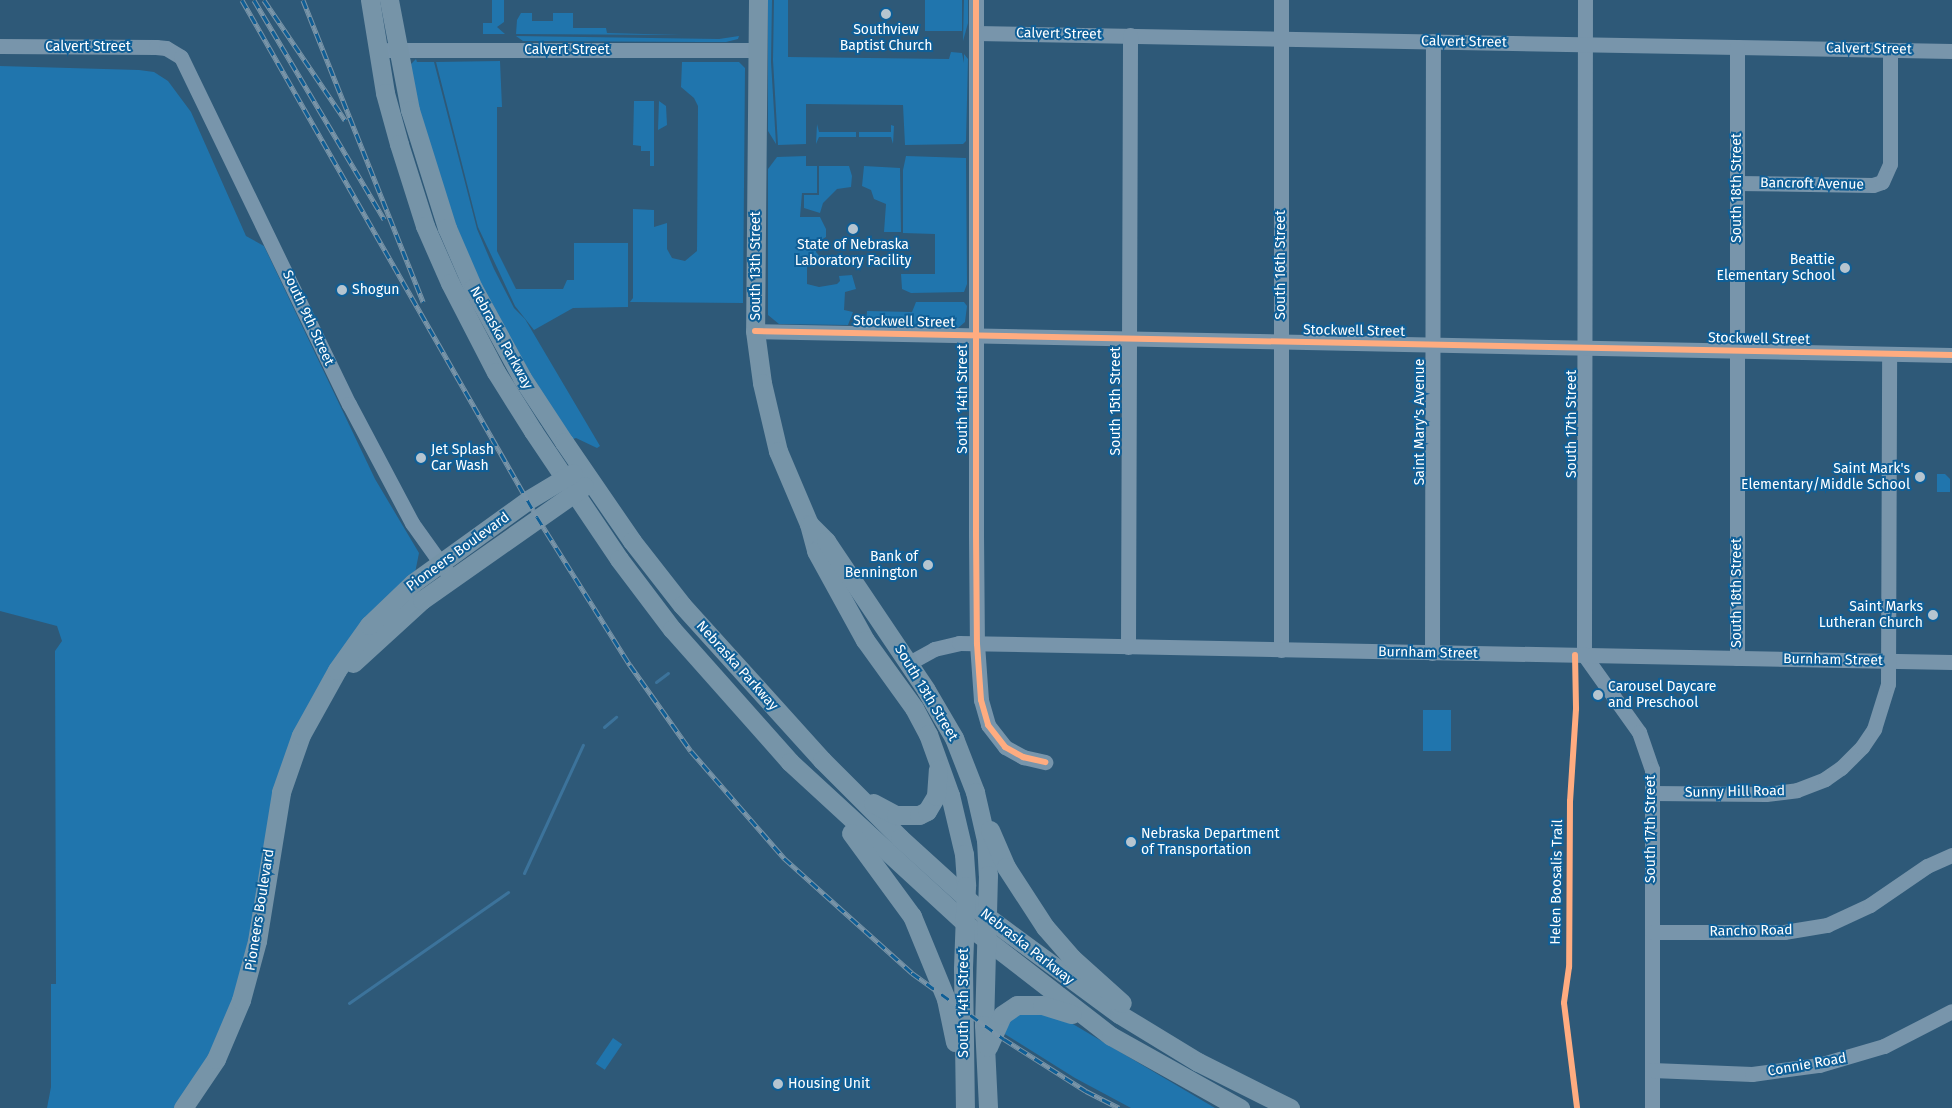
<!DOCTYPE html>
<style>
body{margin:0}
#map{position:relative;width:1952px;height:1108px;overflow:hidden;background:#2e5978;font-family:"Fira Sans",sans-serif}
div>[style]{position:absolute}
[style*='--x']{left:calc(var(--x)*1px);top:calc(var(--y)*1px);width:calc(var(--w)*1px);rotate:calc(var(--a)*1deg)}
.green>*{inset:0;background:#2075ad;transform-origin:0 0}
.stream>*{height:3px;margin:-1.5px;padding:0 1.5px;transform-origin:1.5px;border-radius:1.5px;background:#3c739b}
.minor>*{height:15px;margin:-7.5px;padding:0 7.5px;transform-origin:7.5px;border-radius:7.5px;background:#7895ab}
.major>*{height:19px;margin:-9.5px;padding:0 9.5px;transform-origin:9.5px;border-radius:9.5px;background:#7694a8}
.rail>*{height:5px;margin-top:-2.5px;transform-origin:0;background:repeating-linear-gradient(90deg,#0f5f97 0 9px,#7995a9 0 18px);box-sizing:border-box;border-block:1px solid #7995a9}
.cycleway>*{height:6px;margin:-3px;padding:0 3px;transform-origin:3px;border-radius:3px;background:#ffac80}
.dots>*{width:14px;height:14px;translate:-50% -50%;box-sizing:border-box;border:2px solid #0f5f97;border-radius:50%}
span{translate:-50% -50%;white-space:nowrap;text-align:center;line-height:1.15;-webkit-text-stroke:4px #0f5f97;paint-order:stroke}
.poi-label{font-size:14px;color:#fff}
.right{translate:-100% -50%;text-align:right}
.left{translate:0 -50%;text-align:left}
.street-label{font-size:14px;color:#fff}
</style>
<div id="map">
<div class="green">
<i style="clip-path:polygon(492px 0,504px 0,504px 22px,497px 27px,505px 34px,483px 34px,483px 23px,492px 23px)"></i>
<i style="clip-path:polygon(768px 0,772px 0,771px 62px,776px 144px,768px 131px)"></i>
<i style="clip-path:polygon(774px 0,788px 0,788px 57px,949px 59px,951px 52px,962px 53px,964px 63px,964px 54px,968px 59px,966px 141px,963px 144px,905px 145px,903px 105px,806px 104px,806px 144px,778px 145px,773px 60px)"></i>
<i style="left:925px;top:0;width:37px;height:31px"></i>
<i style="clip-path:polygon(964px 0,968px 0,968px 23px,963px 41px)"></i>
<i style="clip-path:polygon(521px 13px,532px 13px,532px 21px,553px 21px,553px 13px,573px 13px,573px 28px,606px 28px,607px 33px,682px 35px,516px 34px,517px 20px)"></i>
<i style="clip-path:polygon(516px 36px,719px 39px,739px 36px,738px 39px,726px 42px,701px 42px,523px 41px)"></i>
<i style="clip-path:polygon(416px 59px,417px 62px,434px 62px,477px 229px,494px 269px,514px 308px,525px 319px,600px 446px,597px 448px,576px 438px,573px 439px,551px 412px,470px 264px,426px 145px,410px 65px)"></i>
<i style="clip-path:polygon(500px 61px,502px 107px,497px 107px,497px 251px,516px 289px,563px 289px,567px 280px,574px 280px,574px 243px,628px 243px,628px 307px,573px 308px,534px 330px,515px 306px,478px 227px,436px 62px)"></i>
<i style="clip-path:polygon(682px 62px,739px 62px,745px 68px,743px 303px,630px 302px,633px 298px,633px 209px,654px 210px,654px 227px,667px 223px,667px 249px,672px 258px,685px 261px,697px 251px,698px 106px,694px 98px,681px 87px)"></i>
<i style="clip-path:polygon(0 66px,139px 70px,154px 72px,168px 81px,191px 112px,246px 236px,264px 246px,375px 479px,419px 553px,415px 573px,295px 730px,237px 992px,207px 1060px,175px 1108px,47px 1108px,51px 1087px,51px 984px,56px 984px,55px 651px,62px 641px,57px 626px,0 611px)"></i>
<i style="clip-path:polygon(634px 101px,654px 101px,654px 166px,650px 166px,650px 151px,641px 151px,641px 146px,633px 145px)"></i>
<i style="clip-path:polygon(659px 101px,666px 106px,667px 125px,658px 130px)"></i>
<i style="clip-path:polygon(817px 124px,819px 132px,856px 132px,856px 137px,819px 137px,816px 144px)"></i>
<i style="clip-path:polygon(891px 125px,894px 126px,893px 144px,891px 137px,859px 137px,859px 132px,891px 132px)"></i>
<i style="clip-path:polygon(806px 156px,806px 166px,817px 166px,817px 193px,802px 193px,800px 217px,820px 217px,826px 229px,826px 237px,816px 243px,816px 252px,823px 260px,807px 262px,807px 284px,819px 287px,837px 284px,840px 281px,839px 276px,852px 275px,856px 289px,845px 292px,844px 310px,853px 312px,848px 325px,779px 324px,768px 315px,768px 169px,777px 157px)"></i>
<i style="clip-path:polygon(906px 156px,966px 158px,967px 284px,964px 292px,911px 293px,902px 289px,901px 274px,935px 274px,935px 234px,903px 233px,903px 170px)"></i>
<i style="clip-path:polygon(819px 166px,849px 166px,852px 176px,851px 187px,837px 189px,823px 203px,820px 213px,804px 208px,804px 195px,819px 195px)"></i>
<i style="clip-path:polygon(864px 166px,900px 168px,901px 232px,884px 232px,886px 204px,874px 199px,871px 190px,862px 186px)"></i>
<i style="clip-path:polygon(916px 302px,964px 302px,967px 306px,965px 322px,958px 328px,873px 326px,866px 323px,867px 311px,912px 312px)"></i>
<i style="clip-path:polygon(1937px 474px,1945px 474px,1950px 479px,1950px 492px,1937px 492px)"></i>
<i style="left:1423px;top:710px;width:28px;height:41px"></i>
<i style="clip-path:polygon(1029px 1010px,1066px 1020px,1215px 1108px,1131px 1108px,1075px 1078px,1000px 1031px,1006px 1020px)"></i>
<i style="left:613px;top:1038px;width:11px;height:31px;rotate:34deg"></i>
</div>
<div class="stream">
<i style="--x:656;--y:682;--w:15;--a:-37"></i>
<i style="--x:604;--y:727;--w:16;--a:-40"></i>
<i style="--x:524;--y:873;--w:141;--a:-65.3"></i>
<i style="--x:349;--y:1003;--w:194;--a:-34.9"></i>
</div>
<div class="minor">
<i style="--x:976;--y:0;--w:535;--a:90"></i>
<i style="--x:976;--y:535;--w:109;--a:89.5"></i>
<i style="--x:977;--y:644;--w:56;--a:85.9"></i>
<i style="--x:981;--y:700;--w:26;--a:74"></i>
<i style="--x:988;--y:725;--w:28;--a:52"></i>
<i style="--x:1005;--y:747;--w:21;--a:29"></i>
<i style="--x:1023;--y:757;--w:23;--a:13"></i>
<i style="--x:1585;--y:0;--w:655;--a:90.09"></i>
<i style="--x:1584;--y:655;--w:95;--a:54.5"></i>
<i style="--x:1639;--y:732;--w:39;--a:71"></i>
<i style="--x:1652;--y:769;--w:339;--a:90"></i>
<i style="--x:976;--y:33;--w:976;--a:1.06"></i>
<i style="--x:0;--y:46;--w:156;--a:0.4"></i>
<i style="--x:156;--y:47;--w:10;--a:6"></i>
<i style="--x:166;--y:48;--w:17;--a:31"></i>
<i style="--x:181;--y:57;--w:386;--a:64.2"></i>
<i style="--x:349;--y:404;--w:135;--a:62.1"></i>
<i style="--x:412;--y:523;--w:69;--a:54.5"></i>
<i style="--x:388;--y:50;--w:368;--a:0"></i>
<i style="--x:1737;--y:183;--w:136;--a:0.8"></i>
<i style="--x:1873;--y:185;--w:9;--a:-18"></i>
<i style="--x:1882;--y:182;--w:20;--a:-66"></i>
<i style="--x:1890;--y:164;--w:114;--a:-90"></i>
<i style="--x:755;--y:331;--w:1197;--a:1.15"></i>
<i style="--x:1128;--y:647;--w:612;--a:-89.81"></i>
<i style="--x:1281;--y:650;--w:650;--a:-90"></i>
<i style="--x:1432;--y:653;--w:612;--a:-89.91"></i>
<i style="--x:1737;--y:658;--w:611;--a:-90"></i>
<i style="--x:909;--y:663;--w:29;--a:-29"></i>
<i style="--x:934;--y:649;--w:26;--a:-13"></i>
<i style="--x:959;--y:643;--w:993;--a:1.1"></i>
<i style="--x:1652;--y:793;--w:114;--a:0.5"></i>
<i style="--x:1766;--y:794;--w:31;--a:-7"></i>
<i style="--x:1797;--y:790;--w:30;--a:-21"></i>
<i style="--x:1825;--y:779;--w:19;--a:-35"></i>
<i style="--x:1841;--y:768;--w:30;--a:-45"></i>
<i style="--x:1862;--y:747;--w:22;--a:-56"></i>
<i style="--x:1874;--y:729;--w:47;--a:-72.7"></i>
<i style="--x:1888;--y:684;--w:330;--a:-89.8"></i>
<i style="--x:1652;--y:932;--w:132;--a:0"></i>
<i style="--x:1784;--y:932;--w:44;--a:-9.2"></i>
<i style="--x:1827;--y:925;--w:47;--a:-24.9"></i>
<i style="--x:1870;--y:905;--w:69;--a:-34.4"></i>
<i style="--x:1927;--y:866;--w:27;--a:-24"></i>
<i style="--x:1652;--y:1070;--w:100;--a:2.3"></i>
<i style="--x:1752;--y:1074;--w:68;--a:-7.7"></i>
<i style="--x:1819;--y:1065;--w:68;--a:-16.3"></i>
<i style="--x:1884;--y:1046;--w:76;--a:-27.2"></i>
</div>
<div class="major">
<i style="--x:370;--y:0;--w:94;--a:80.8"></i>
<i style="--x:385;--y:93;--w:53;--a:74.6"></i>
<i style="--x:399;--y:144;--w:86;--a:72.4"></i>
<i style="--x:425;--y:226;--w:62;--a:66.3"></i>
<i style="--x:450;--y:283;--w:100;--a:62.7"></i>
<i style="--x:496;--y:372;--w:70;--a:57.9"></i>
<i style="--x:533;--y:431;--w:154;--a:56.1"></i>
<i style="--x:619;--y:559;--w:88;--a:52.9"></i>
<i style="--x:672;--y:629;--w:178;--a:48.4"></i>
<i style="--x:790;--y:762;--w:239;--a:42.6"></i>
<i style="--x:966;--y:924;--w:183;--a:37.7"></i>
<i style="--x:1111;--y:1036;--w:148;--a:29.2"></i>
<i style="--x:389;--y:0;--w:112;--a:79.2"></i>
<i style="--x:410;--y:110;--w:124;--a:72.6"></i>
<i style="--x:447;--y:228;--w:65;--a:66.6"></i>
<i style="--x:473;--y:288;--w:102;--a:61.4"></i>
<i style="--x:522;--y:378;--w:77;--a:56.7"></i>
<i style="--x:564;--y:442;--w:120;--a:55.5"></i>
<i style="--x:632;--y:541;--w:81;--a:52"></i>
<i style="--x:682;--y:605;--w:209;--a:47.9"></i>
<i style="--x:822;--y:760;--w:110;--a:45"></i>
<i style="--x:900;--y:838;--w:116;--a:42.2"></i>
<i style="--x:986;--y:916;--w:165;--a:36.4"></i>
<i style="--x:1119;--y:1014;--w:92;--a:31.3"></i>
<i style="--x:1198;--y:1062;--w:103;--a:26.6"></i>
<i style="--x:758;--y:0;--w:331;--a:90.5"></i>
<i style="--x:755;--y:331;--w:52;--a:82.3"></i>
<i style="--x:762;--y:383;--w:70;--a:76.8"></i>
<i style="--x:778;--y:451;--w:79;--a:67"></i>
<i style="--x:809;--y:524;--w:28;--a:75"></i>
<i style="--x:816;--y:551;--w:102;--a:61.2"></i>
<i style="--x:865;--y:640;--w:84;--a:54.2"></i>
<i style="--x:914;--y:708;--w:30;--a:62"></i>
<i style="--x:928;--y:734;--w:65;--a:70.2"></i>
<i style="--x:950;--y:795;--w:61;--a:76.7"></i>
<i style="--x:964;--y:854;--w:32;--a:86"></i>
<i style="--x:966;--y:886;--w:83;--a:92.1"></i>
<i style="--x:963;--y:969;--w:139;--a:89.2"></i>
<i style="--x:810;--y:525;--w:23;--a:45"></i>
<i style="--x:826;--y:541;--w:179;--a:56.1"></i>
<i style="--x:926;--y:690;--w:56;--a:59.7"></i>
<i style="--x:954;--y:738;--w:58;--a:68.7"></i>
<i style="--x:975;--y:792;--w:49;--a:77.1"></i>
<i style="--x:986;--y:840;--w:35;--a:87"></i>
<i style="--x:988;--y:875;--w:150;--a:91.5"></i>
<i style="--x:984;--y:1025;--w:83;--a:87.2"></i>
<i style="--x:353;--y:663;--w:93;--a:-42.4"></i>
<i style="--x:422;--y:600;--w:198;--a:-35.1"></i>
<i style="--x:873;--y:803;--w:26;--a:28"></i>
<i style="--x:896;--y:815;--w:23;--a:0"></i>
<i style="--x:919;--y:815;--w:9;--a:-27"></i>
<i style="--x:927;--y:811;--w:17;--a:-59"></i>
<i style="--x:936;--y:796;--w:27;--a:-86"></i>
<i style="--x:990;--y:830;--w:40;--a:66.6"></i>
<i style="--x:1006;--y:867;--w:72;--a:57"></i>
<i style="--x:1045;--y:927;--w:41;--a:48.9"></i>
<i style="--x:1072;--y:958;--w:67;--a:42"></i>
<i style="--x:851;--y:833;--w:103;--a:53.7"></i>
<i style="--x:912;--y:916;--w:90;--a:67.7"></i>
<i style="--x:946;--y:999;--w:44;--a:78.2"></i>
<i style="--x:988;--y:1047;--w:35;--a:-66"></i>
<i style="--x:1002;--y:1015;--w:18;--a:-34"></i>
<i style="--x:1017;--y:1005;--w:25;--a:0"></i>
<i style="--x:1042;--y:1005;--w:31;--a:17"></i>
<i style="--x:183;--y:1108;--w:59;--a:-56"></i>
<i style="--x:216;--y:1059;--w:64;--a:-67"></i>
<i style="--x:241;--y:1000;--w:61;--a:-74.8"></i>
<i style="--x:257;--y:941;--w:151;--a:-80.8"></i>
<i style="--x:281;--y:792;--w:60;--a:-70.7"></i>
<i style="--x:301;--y:735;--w:74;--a:-61"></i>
<i style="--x:337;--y:670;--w:55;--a:-54.6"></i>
<i style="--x:369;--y:625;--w:61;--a:-43.7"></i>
<i style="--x:413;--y:583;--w:142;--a:-35.8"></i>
<i style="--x:528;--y:500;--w:52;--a:-31"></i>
</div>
<div class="rail">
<i style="--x:242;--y:0;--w:595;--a:60.29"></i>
<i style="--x:537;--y:517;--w:175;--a:57.9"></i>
<i style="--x:630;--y:665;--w:105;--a:54.7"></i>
<i style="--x:691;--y:751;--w:142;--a:49"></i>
<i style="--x:784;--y:858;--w:172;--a:41.9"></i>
<i style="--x:912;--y:973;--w:113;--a:35.7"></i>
<i style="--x:1004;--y:1039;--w:97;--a:32.4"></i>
<i style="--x:1086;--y:1091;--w:37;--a:27"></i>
<i style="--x:254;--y:0;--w:255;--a:59.3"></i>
<i style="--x:264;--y:0;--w:145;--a:56"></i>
<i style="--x:303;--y:0;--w:325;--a:68.3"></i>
</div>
<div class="cycleway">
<i style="--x:976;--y:0;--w:535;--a:90"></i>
<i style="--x:976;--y:535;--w:109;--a:89.5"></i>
<i style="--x:977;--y:644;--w:56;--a:85.9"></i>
<i style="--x:981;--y:700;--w:26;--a:74"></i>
<i style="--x:988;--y:725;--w:28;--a:52"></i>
<i style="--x:1005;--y:747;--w:21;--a:29"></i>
<i style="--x:1023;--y:757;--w:23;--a:13"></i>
<i style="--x:755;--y:331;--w:1197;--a:1.15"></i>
<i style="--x:1575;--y:655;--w:54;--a:88.9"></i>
<i style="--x:1576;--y:709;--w:92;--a:93.7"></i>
<i style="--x:1570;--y:801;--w:166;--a:90.3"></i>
<i style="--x:1569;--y:967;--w:36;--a:98"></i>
<i style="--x:1564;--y:1003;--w:106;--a:82.9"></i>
</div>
<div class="dots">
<i style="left:886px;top:14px;background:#b6c5d0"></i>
<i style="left:853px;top:229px;background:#b6c5d0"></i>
<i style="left:1845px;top:268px;background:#b6c5d0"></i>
<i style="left:342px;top:290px;background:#b6c5d0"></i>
<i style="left:421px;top:458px;background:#b6c5d0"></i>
<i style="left:1920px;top:477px;background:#b6c5d0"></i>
<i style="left:928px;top:565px;background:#b6c5d0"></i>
<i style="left:1933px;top:615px;background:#b6c5d0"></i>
<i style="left:1598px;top:695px;background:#b6c5d0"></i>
<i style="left:1131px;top:842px;background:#b6c5d0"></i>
<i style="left:778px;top:1084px;background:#b6c5d0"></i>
</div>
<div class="poi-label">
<span style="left:886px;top:38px">Southview<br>Baptist Church</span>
<span style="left:853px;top:253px">State of Nebraska<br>Laboratory Facility</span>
<span class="right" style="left:1835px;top:268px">Beattie<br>Elementary School</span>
<span class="left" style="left:352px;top:290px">Shogun</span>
<span class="left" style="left:431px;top:458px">Jet Splash<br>Car Wash</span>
<span class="right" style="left:1910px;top:477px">Saint Mark's<br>Elementary/Middle School</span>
<span class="right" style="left:918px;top:565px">Bank of<br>Bennington</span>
<span class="right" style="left:1923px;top:615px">Saint Marks<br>Lutheran Church</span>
<span class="left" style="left:1608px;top:695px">Carousel Daycare<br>and Preschool</span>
<span class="left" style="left:1141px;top:842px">Nebraska Department<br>of Transportation</span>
<span class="left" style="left:788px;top:1084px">Housing Unit</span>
</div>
<div class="street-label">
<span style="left:1059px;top:34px;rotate:1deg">Calvert Street</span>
<span style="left:1464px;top:42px;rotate:1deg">Calvert Street</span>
<span style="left:88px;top:47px">Calvert Street</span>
<span style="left:1869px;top:49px;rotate:1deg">Calvert Street</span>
<span style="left:567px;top:50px">Calvert Street</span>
<span style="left:1812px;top:184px;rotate:1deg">Bancroft Avenue</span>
<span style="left:1737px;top:188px;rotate:-90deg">South 18th Street</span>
<span style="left:1281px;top:265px;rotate:-90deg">South 16th Street</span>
<span style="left:756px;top:266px;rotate:-90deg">South 13th Street</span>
<span style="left:308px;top:318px;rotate:65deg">South 9th Street</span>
<span style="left:904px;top:322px;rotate:1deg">Stockwell Street</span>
<span style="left:1354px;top:331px;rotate:1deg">Stockwell Street</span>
<span style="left:501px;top:338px;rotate:61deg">Nebraska Parkway</span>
<span style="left:1759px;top:339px;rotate:1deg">Stockwell Street</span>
<span style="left:963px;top:399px;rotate:-90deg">South 14th Street</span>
<span style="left:1116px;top:401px;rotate:-90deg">South 15th Street</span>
<span style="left:1420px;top:422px;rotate:-90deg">Saint Mary's Avenue</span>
<span style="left:1572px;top:424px;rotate:-90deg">South 17th Street</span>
<span style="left:458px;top:552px;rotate:-36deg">Pioneers Boulevard</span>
<span style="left:1737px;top:593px;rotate:-90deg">South 18th Street</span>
<span style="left:1428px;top:653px;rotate:1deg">Burnham Street</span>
<span style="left:1833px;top:660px;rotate:1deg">Burnham Street</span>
<span style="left:737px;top:666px;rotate:48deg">Nebraska Parkway</span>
<span style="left:926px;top:693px;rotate:59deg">South 13th Street</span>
<span style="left:1735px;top:792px;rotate:-1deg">Sunny Hill Road</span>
<span style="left:1651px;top:829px;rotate:-90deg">South 17th Street</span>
<span style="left:1557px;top:882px;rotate:-89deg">Helen Boosalis Trail</span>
<span style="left:260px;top:910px;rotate:-81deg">Pioneers Boulevard</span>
<span style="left:1751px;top:931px;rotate:-1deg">Rancho Road</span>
<span style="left:1027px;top:947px;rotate:38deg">Nebraska Parkway</span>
<span style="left:964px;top:1003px;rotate:-90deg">South 14th Street</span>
<span style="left:1807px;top:1065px;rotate:-10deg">Connie Road</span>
</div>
</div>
